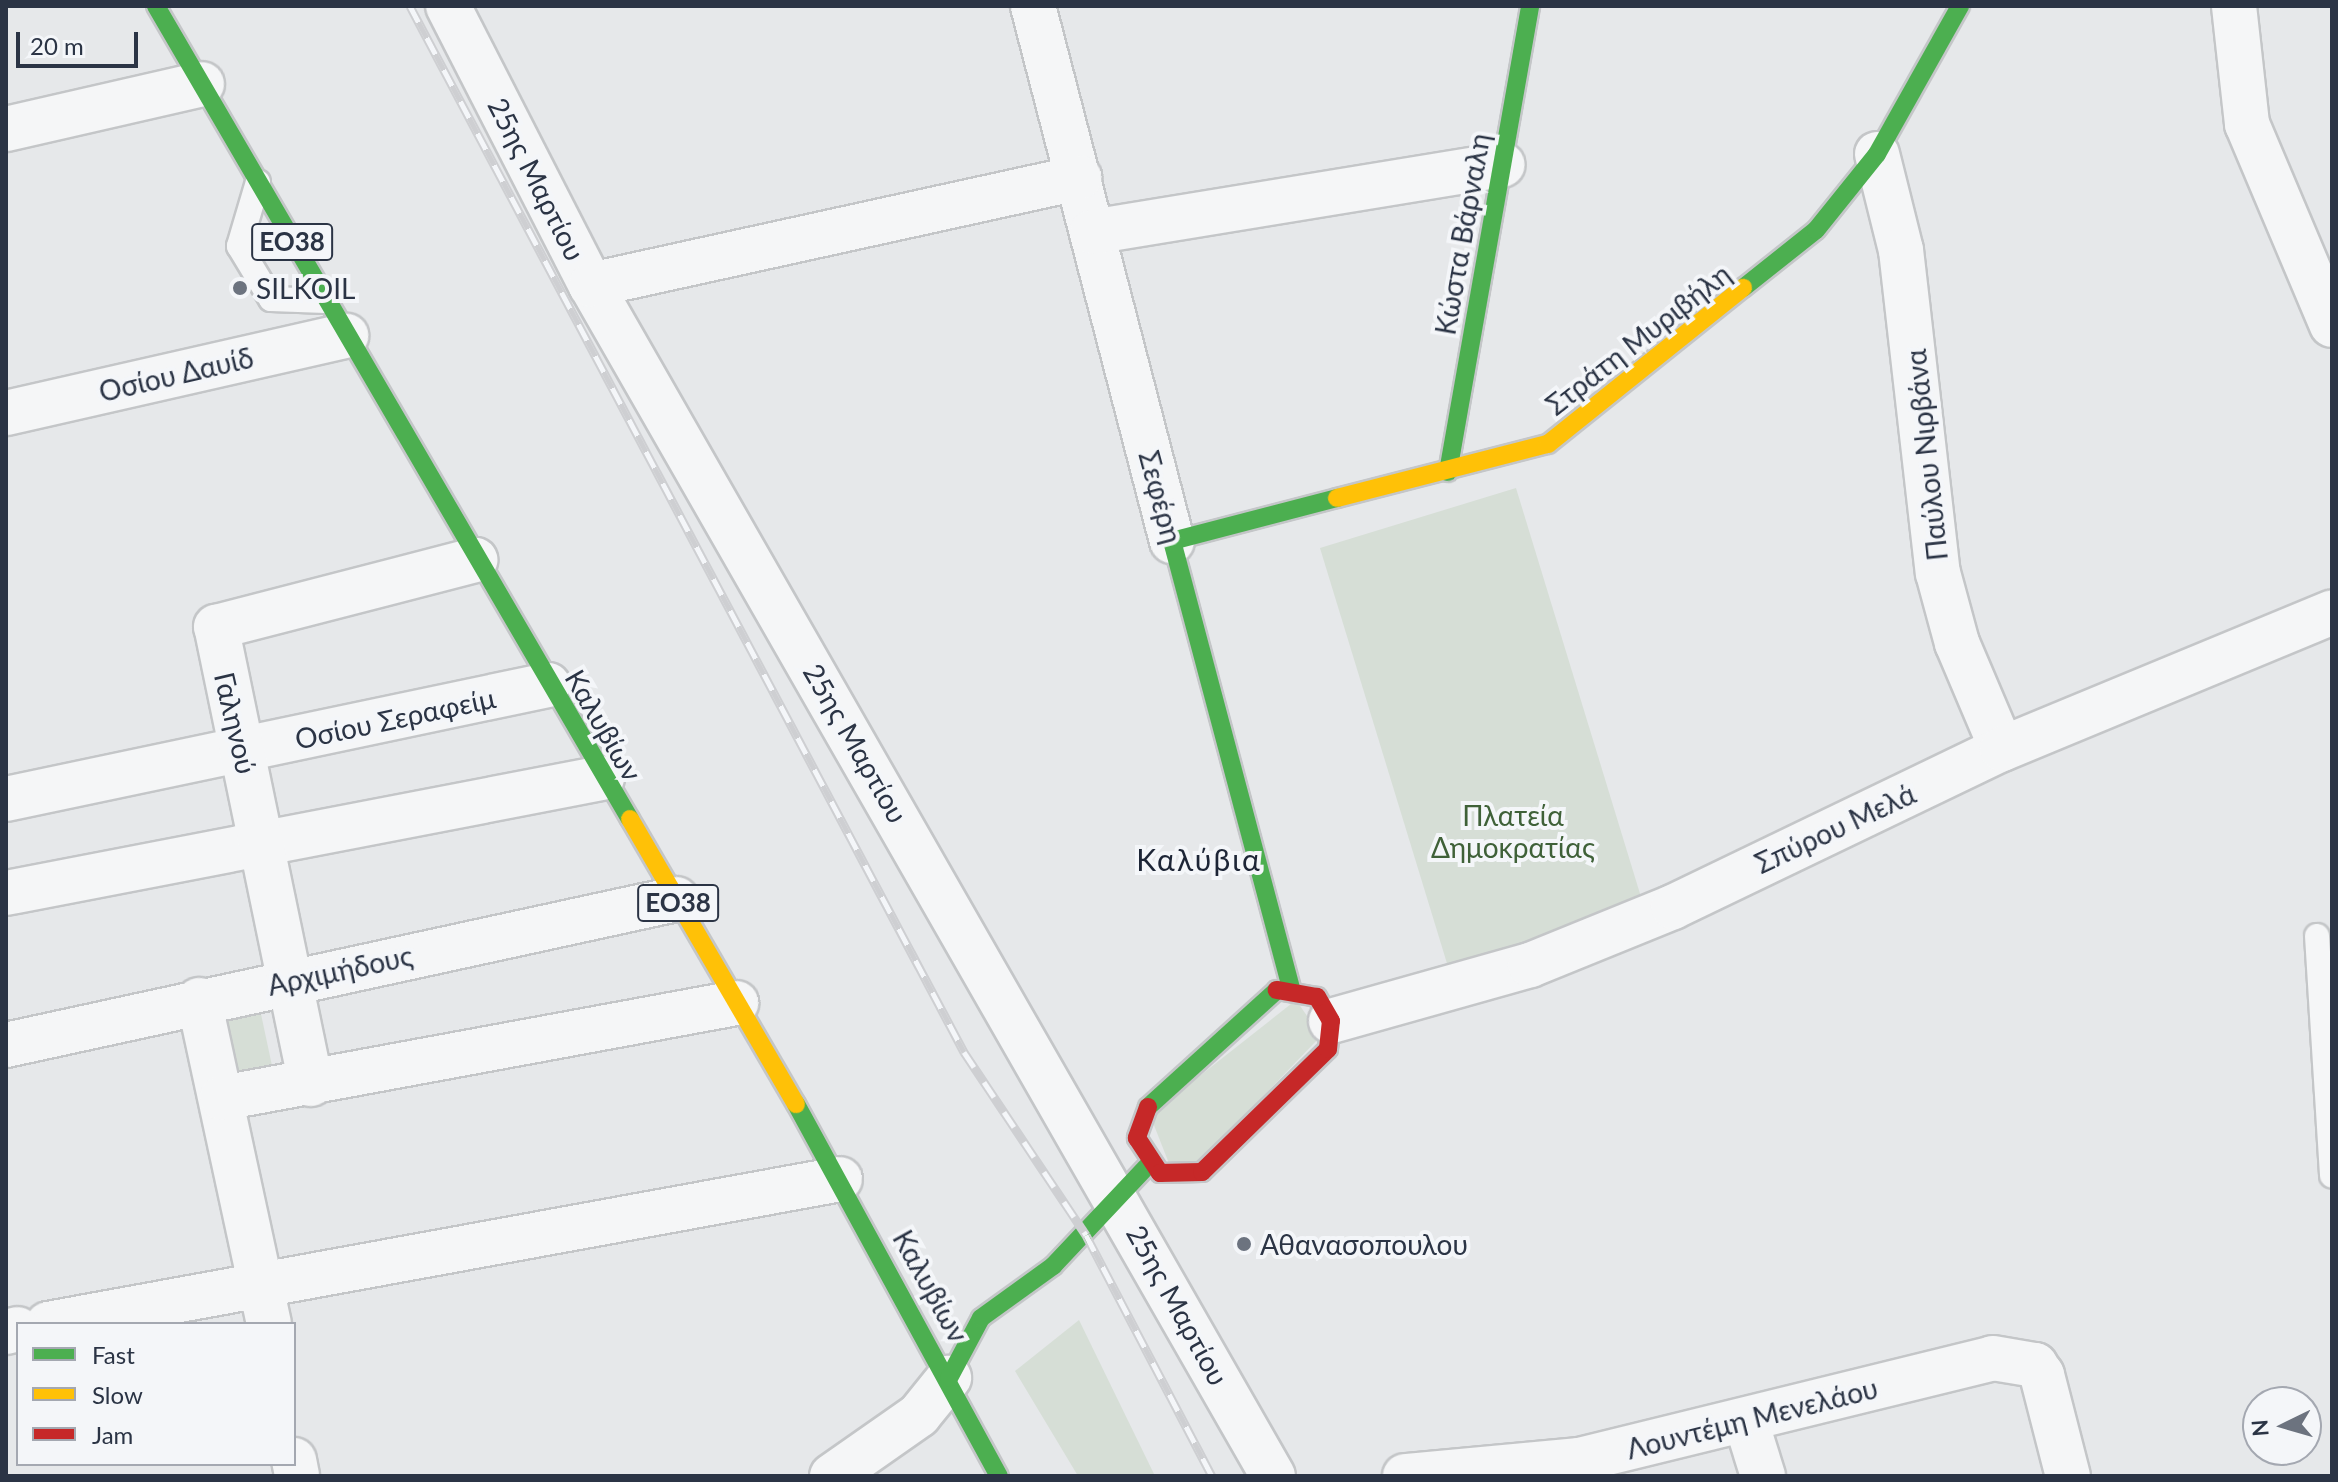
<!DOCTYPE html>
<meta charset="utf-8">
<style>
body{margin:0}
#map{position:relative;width:2338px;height:1482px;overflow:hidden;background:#e6e8ea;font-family:Lato,sans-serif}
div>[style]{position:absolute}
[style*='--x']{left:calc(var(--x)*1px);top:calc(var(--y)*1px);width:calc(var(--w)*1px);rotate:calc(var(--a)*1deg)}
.green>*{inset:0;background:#d6ded6;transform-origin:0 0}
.roads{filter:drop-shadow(2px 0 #c4c6c8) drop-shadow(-2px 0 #c4c6c8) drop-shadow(0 2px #c4c6c8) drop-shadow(0 -2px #c4c6c8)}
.lane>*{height:24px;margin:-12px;padding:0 12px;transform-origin:12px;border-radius:12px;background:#f5f6f7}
.street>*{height:44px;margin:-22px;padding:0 22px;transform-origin:22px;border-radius:22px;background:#f5f6f7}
.fast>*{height:18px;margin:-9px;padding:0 9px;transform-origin:9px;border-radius:9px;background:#4caf50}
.slow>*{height:18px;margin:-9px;padding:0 9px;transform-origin:9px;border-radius:9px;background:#ffc107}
.jam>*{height:18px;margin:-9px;padding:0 9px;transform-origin:9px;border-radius:9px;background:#c62828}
.rail>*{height:9px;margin-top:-4.5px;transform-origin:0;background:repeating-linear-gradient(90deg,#f4f6f9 0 18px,#cecfd2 0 36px);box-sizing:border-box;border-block:2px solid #cecfd2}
.dots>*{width:22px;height:22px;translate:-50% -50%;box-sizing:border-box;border:4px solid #f4f6f9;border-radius:50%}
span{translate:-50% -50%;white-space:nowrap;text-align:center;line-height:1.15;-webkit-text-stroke:8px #f4f6f9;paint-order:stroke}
.shield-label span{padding:2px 6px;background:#f4f6f9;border:2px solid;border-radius:6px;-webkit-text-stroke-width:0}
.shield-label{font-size:26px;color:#2b3445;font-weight:700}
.street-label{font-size:28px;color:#2b3445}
.poi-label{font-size:28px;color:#2b3445}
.left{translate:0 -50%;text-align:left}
.park-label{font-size:28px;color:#3f6138}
.neighbourhood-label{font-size:30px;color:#1d2536;letter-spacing:2px}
.frame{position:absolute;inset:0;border:8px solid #2b3445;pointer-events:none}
.legend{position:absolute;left:16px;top:1322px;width:280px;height:144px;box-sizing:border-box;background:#f4f6f9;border:2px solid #a4a8b1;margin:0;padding:10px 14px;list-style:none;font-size:24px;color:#2b3445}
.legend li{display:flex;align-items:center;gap:16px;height:40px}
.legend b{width:40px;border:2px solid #a4a8b1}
.north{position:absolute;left:2242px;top:1386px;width:80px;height:80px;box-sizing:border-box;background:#f4f6f9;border:2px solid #a4a8b1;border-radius:50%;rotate:265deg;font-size:22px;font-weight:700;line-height:32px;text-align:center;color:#2b3445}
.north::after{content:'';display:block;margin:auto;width:28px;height:36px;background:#6c737f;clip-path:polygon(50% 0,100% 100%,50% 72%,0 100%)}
.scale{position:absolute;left:16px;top:32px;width:122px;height:36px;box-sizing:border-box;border:4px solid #2b3445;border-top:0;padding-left:10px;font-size:24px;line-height:28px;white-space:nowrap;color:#2b3445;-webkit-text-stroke:6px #f4f6f9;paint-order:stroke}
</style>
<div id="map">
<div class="green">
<i style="left:1516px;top:488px;width:437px;height:205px;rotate:73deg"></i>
<i style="clip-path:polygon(1296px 1000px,1321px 1036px,1200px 1162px,1170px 1166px,1150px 1115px)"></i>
<i style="left:261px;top:1014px;width:55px;height:37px;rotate:78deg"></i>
<i style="clip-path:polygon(1079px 1320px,1155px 1476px,1078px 1476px,1015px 1371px)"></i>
</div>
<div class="roads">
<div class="lane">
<i style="--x:258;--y:182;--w:67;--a:106.5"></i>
<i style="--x:239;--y:246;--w:62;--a:58.9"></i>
<i style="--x:271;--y:299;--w:55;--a:2.1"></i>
<i style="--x:2317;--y:936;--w:240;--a:86.4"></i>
</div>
<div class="street">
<i style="--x:448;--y:6;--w:314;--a:62.9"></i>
<i style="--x:591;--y:285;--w:1372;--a:60.2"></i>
<i style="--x:1033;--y:6;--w:553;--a:75.44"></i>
<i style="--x:2234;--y:6;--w:119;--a:83.7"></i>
<i style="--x:2247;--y:124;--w:218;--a:67.1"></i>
<i style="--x:6;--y:129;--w:201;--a:-12.9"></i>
<i style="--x:1877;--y:154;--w:99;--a:76"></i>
<i style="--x:1901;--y:250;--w:325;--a:83.5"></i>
<i style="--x:1938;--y:573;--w:73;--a:74.8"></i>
<i style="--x:1957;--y:643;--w:115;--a:67"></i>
<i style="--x:1092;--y:232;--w:416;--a:-9.3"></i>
<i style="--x:591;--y:285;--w:500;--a:-12.4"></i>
<i style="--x:6;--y:413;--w:349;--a:-12.8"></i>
<i style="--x:6;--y:799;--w:554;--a:-11.88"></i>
<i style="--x:6;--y:893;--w:607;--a:-10.92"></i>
<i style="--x:199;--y:1000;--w:331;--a:77.8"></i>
<i style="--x:1331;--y:1021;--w:207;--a:-15.7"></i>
<i style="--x:1530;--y:965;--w:154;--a:-22.1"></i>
<i style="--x:1673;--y:907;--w:365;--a:-25.7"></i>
<i style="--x:2002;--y:749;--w:357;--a:-22.5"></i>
<i style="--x:6;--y:1045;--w:686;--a:-12.29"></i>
<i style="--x:311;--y:1084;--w:467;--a:-101.7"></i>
<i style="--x:216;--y:627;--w:268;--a:-14.5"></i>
<i style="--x:222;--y:1098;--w:523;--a:-10.47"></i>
<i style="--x:48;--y:1324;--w:805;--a:-10.37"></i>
<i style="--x:6;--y:1332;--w:12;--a:-14"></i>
<i style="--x:1746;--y:1421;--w:58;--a:72.8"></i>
<i style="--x:294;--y:1460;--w:16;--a:79"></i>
<i style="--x:832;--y:1476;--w:106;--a:-35"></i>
<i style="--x:919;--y:1415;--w:48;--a:-51"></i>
<i style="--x:1405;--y:1476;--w:175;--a:-5.3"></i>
<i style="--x:1579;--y:1460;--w:426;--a:-13.8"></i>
<i style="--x:1993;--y:1358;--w:43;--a:9.5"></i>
<i style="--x:2035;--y:1365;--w:12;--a:55"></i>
<i style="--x:2042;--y:1375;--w:104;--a:75.6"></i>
</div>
<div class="fast">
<i style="--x:156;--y:6;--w:941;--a:59.76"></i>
<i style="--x:1743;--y:288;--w:93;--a:-38.5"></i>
<i style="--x:1816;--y:230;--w:97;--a:-51.2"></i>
<i style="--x:1877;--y:154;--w:170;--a:-60.7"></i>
<i style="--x:1448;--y:472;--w:473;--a:-80"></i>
<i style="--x:1291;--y:988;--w:463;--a:-104.9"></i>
<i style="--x:1172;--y:541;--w:171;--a:-14.6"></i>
<i style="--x:796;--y:1104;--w:424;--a:61.4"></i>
<i style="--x:1148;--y:1107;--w:174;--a:-42.2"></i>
<i style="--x:949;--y:1378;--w:68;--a:-61.9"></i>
<i style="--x:981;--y:1318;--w:89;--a:-35.8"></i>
<i style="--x:1053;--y:1266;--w:140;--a:-46.7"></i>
</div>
<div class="slow">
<i style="--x:1337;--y:498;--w:218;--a:-14.4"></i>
<i style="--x:1548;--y:444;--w:250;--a:-38.7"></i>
<i style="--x:630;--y:819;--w:330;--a:59.8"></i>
</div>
<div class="jam">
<i style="--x:1148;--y:1107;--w:33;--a:110"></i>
<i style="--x:1137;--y:1138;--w:42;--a:56.7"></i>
<i style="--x:1160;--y:1173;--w:42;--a:-1.4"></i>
<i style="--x:1202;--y:1172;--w:176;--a:-44.3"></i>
<i style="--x:1328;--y:1049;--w:28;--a:-84"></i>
<i style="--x:1331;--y:1021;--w:28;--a:-120"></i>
<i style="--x:1317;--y:997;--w:41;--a:-170.1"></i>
</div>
</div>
<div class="rail">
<i style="--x:410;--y:6;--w:1184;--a:62.09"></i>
<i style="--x:964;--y:1052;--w:220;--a:56.3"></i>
<i style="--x:1086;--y:1235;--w:272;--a:62.4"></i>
</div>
<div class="dots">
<i style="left:240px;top:288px;background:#6c737f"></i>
<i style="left:1244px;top:1244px;background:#6c737f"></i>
</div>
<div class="shield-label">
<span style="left:292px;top:242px">ΕΟ38</span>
<span style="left:678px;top:903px">ΕΟ38</span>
</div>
<div class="street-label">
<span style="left:537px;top:179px;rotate:63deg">25ης Μαρτίου</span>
<span style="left:1462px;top:234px;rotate:-80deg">Κώστα Βάρναλη</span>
<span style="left:1638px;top:339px;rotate:-38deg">Στράτη Μυριβήλη</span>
<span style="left:176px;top:374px;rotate:-13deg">Οσίου Δαυίδ</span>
<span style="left:1926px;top:455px;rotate:-96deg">Παύλου Νιρβάνα</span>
<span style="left:1161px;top:497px;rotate:75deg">Σεφέρη</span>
<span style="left:395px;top:718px;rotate:-12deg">Οσίου Σεραφείμ</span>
<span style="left:236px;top:723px;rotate:77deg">Γαληνού</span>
<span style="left:604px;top:725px;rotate:60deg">Καλυβίων</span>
<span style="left:856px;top:743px;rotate:60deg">25ης Μαρτίου</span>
<span style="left:1835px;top:828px;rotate:-25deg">Σπύρου Μελά</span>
<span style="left:340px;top:970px;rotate:-12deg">Αρχιμήδους</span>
<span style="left:931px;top:1286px;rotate:61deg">Καλυβίων</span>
<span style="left:1178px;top:1305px;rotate:61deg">25ης Μαρτίου</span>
<span style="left:1752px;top:1418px;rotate:-14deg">Λουντέμη Μενελάου</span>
</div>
<div class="poi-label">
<span class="left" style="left:256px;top:288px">SILKOIL</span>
<span class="left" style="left:1260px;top:1244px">Αθανασοπουλου</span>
</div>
<div class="park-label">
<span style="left:1513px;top:831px">Πλατεία<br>Δημοκρατίας</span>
</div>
<div class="neighbourhood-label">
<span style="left:1199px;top:859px">Καλύβια</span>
</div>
<div class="frame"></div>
<ul class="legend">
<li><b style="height:10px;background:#4caf50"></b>Fast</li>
<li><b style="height:10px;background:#ffc107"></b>Slow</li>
<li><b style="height:10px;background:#c62828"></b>Jam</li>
</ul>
<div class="north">N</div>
<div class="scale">20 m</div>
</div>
